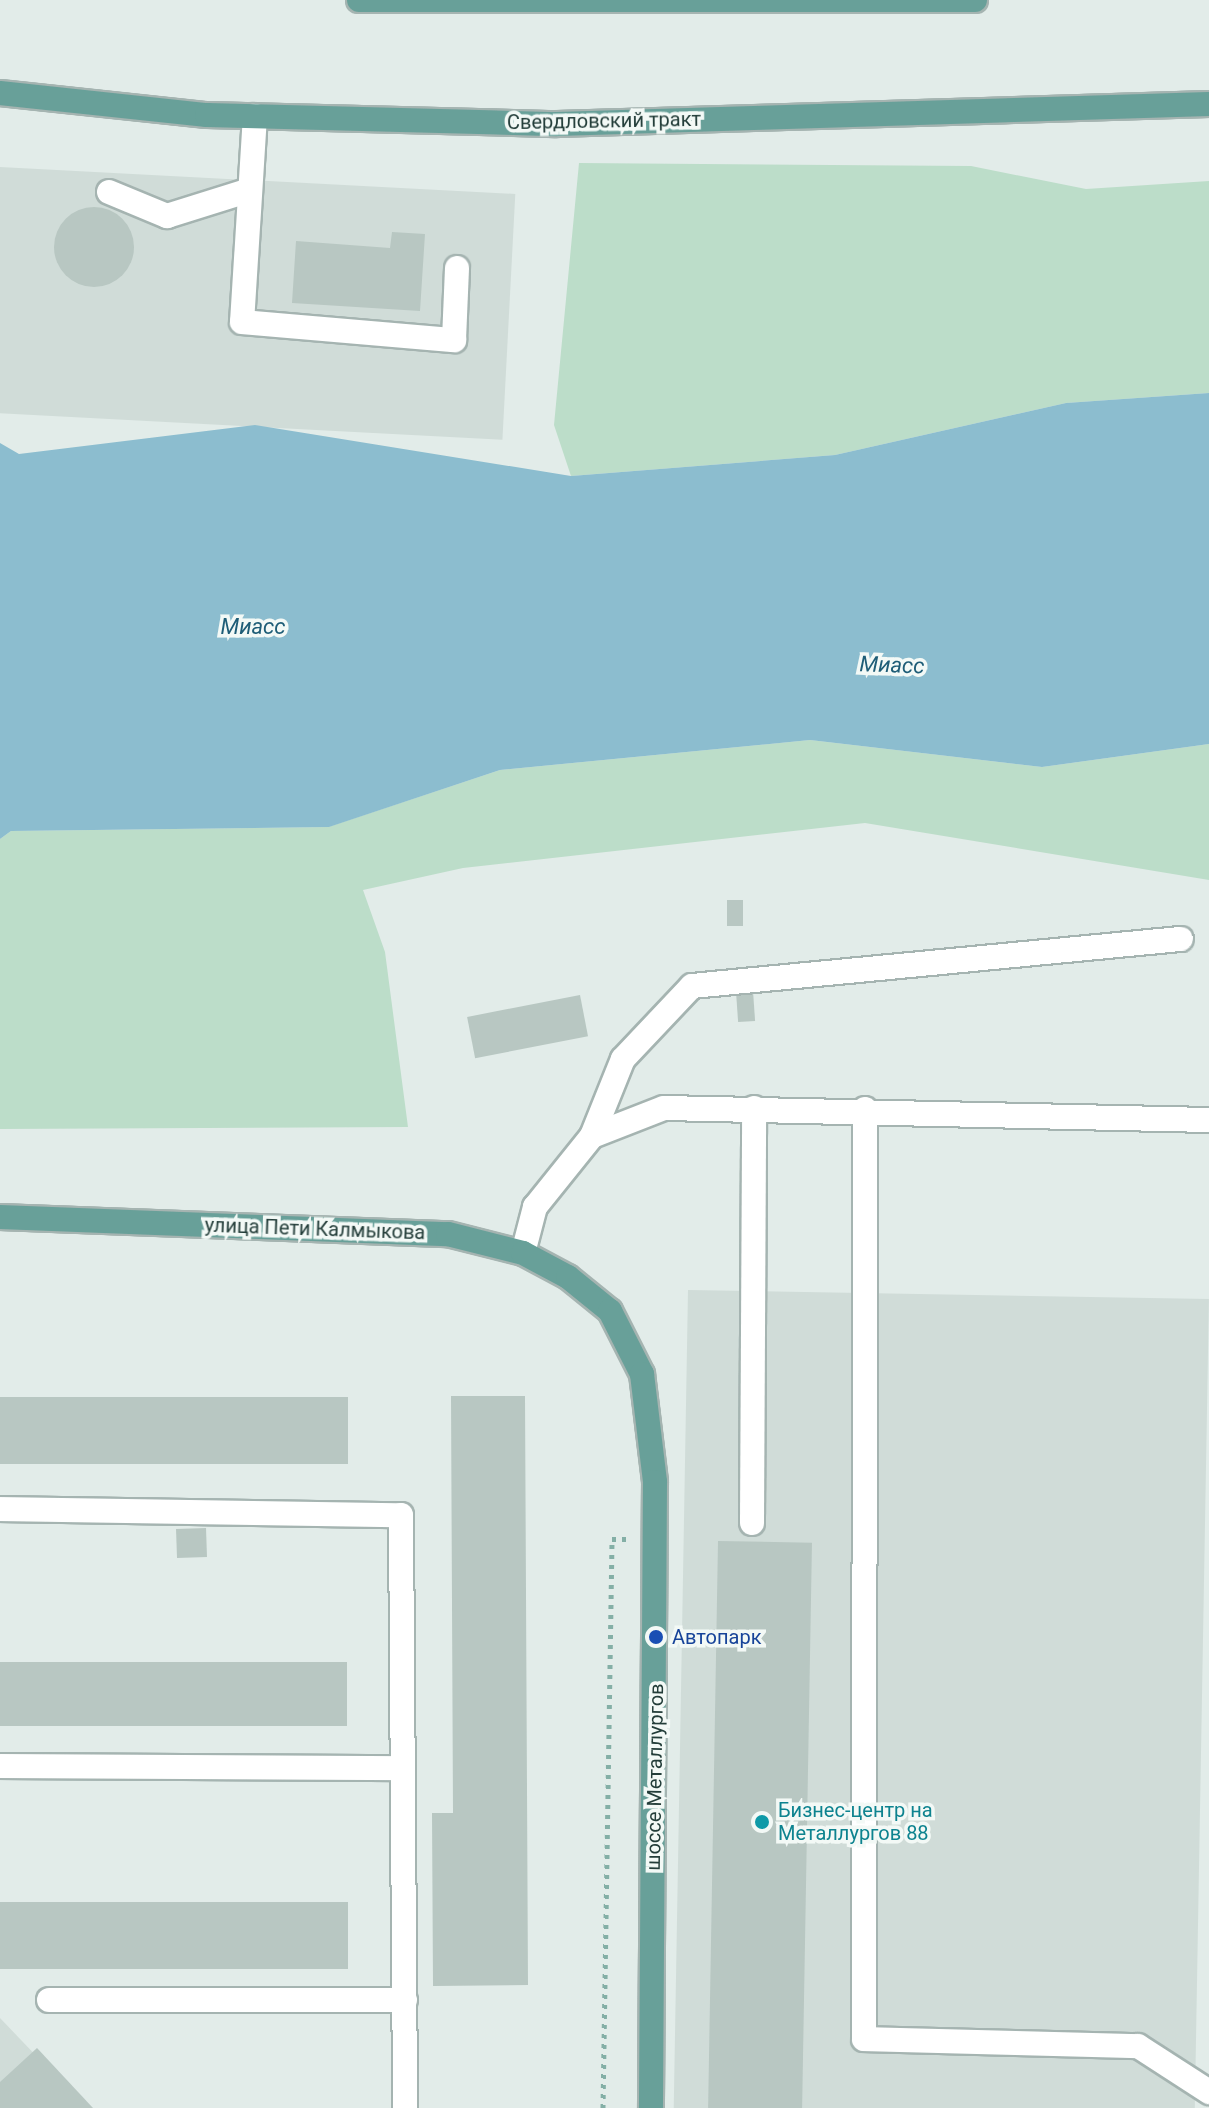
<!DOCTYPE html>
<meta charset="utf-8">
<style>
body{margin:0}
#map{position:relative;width:1209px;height:2108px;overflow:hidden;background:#e2ece9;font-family:Roboto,sans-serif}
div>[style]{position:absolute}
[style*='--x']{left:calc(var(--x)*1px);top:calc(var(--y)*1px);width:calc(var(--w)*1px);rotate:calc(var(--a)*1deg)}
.built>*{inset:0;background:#d0dcd8;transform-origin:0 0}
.green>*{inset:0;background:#bcddc9}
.water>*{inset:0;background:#8cbdcf}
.building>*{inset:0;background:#b8c7c2;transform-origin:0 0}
.round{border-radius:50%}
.path>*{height:5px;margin-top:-2.5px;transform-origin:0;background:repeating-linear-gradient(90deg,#84afa6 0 4px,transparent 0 10px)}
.roads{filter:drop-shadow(2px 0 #a5b4b1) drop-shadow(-2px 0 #a5b4b1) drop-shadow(0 2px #a5b4b1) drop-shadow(0 -2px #a5b4b1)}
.minor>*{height:24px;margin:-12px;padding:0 12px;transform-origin:12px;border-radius:12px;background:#fff}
.major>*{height:24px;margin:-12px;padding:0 12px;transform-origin:12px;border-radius:12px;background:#68a099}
.dots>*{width:22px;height:22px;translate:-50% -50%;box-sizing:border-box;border:4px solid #f3f9f6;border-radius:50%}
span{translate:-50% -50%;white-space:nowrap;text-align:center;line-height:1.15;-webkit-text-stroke:7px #f3f9f6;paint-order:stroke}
.street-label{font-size:20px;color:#233d39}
.transit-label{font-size:20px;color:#164399}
.left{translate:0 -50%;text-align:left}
.culture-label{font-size:20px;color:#0d838f}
.water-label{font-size:22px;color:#1e5d77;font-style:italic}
</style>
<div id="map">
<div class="built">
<i style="left:0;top:167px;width:516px;height:246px;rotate:3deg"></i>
<i style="left:688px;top:1290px;width:521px;height:818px;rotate:1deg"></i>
<i style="clip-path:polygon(0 2018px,86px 2108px,0 2108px)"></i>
</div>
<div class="green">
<i style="clip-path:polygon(579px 163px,971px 166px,1086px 189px,1209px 181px,1209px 393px,1066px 403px,835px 455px,571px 476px,554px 425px)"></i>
<i style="clip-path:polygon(810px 740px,1042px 767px,1209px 744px,1209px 880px,865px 823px,463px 868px,363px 890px,385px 952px,408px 1127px,0 1129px,0 839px,11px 831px,328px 827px,500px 770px)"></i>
</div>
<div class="water">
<i style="clip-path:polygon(1209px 393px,1209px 744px,1042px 767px,810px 740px,500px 770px,329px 827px,11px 831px,0 839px,0 443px,19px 454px,255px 425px,571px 476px,835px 455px,1066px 403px)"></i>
</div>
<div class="building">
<i class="round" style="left:54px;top:207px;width:80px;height:80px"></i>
<i style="clip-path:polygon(392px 232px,425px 234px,420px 311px,292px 303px,296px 241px,390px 248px)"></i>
<i style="left:743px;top:900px;width:26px;height:16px;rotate:90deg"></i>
<i style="left:753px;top:991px;width:30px;height:17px;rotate:86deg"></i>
<i style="left:580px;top:995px;width:42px;height:115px;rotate:79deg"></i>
<i style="clip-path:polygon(451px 1396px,525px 1396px,528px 1985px,433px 1986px,432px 1813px,453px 1813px)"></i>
<i style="left:0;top:1397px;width:348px;height:67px"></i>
<i style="left:206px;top:1528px;width:29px;height:30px;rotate:88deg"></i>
<i style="left:718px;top:1541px;width:94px;height:567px;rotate:1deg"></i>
<i style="left:347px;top:1662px;width:64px;height:347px;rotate:90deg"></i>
<i style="left:0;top:1902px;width:348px;height:67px"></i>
<i style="clip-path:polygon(37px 2048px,93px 2108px,0 2108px,0 2082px)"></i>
</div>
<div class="path">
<i style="--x:603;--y:2108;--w:569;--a:-89.09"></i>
<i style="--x:612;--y:1539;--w:14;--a:0"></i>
</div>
<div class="roads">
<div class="minor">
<i style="--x:255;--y:116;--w:206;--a:93.6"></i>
<i style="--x:242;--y:322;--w:213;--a:4.9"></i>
<i style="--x:454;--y:340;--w:72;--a:-87.6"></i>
<i style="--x:109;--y:192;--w:63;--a:22.5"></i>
<i style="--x:167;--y:216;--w:87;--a:-17.4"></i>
<i style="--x:865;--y:1109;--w:930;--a:90.06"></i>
<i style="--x:864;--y:2039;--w:274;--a:1.5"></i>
<i style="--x:1138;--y:2046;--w:85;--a:32.9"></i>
<i style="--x:592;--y:1136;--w:83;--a:-68.1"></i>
<i style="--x:623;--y:1059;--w:100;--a:-46.6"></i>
<i style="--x:692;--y:986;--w:491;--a:-5.5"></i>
<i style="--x:523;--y:1253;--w:48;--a:-75.4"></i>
<i style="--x:535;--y:1207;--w:91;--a:-51.2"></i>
<i style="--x:592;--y:1136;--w:77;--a:-21.3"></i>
<i style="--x:664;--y:1108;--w:545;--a:1.26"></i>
<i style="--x:0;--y:1509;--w:401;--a:0.9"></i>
<i style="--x:401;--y:1515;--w:593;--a:89.61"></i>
<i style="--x:752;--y:1523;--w:415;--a:-89.7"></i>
<i style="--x:0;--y:1766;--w:403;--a:0.3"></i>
<i style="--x:49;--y:2000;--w:356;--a:0"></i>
</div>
<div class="major">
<i style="--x:359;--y:0;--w:616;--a:0"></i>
<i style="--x:0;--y:93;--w:208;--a:6.1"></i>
<i style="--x:207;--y:115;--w:350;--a:1.5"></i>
<i style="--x:557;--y:124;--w:652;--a:-1.76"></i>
<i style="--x:0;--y:1217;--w:448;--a:2.2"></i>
<i style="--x:448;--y:1234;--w:77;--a:14.2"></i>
<i style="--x:523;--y:1253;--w:51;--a:28.1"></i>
<i style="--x:568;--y:1277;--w:54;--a:39"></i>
<i style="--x:610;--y:1311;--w:71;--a:63.1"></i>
<i style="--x:642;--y:1374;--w:109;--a:83.1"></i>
<i style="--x:655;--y:1482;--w:626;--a:90.37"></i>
</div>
</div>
<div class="dots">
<i style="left:656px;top:1637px;background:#1a4fb4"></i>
<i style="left:762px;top:1822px;background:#0f9aa8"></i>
</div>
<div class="street-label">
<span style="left:604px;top:121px;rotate:-1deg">Свердловский тракт</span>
<span style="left:315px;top:1229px;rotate:2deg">улица Пети Калмыкова</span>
<span style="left:655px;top:1777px;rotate:-89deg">шоссе Металлургов</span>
</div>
<div class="transit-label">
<span class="left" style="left:672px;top:1637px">Автопарк</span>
</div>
<div class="culture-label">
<span class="left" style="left:778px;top:1822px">Бизнес-центр на<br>Металлургов 88</span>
</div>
<div class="water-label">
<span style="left:253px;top:627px">Миасс</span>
<span style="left:892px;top:665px;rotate:2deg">Миасс</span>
</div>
</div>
